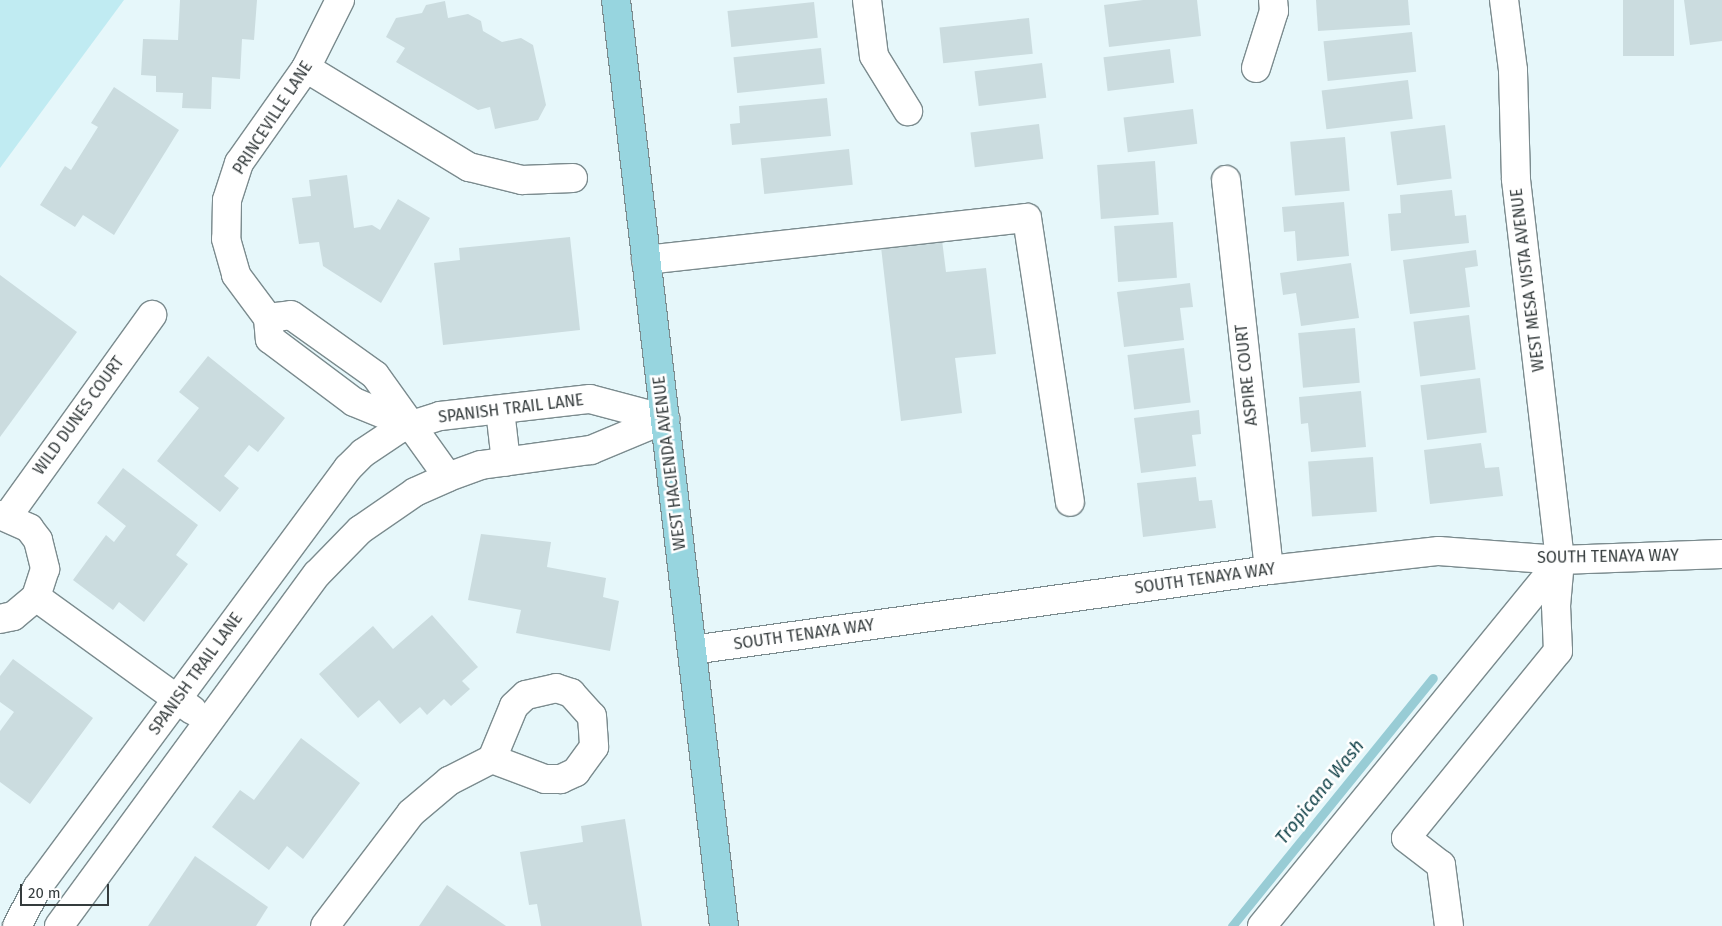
<!DOCTYPE html>
<style>
body{margin:0}
#map{position:relative;width:1722px;height:926px;overflow:hidden;background:#e6f7fa;font-family:"Fira Sans",sans-serif}
div>[style]{position:absolute}
[style*='--x']{left:calc(var(--x)*1px);top:calc(var(--y)*1px);width:calc(var(--w)*1px);rotate:calc(var(--a)*1deg)}
.green>*{inset:0;background:#c0ebf2}
.stream>*{height:9px;margin:-4.5px;padding:0 4.5px;transform-origin:4.5px;border-radius:4.5px;background:#98ccd5}
.building>*{inset:0;background:#cbdcdf;transform-origin:0 0}
.roads{filter:drop-shadow(1px 0 #7b8b8e) drop-shadow(-1px 0 #7b8b8e) drop-shadow(0 1px #7b8b8e) drop-shadow(0 -1px #7b8b8e)}
.minor>*{height:28px;margin:-14px;padding:0 14px;transform-origin:14px;border-radius:14px;background:#fff}
.major>*{height:28px;margin:-14px;padding:0 14px;transform-origin:14px;border-radius:14px;background:#97d5df}
span{translate:-50% -50%;white-space:nowrap;text-align:center;line-height:1.15;-webkit-text-stroke:5px #fff;paint-order:stroke}
.street-label{font-size:16px;color:#353c3d}
.water-label{font-size:18px;color:#124249;font-style:italic}
.scale{position:absolute;left:20px;top:884px;width:89px;height:22px;box-sizing:border-box;border:2px solid #353c3d;border-top:0;padding-left:6px;font-size:15px;line-height:18px;white-space:nowrap;color:#353c3d;-webkit-text-stroke:4px #fff;paint-order:stroke}
</style>
<div id="map">
<div class="green">
<i style="clip-path:polygon(0 0,124px 0,0 168px)"></i>
</div>
<div class="stream">
<i style="--x:1232;--y:926;--w:319;--a:-51"></i>
</div>
<div class="building">
<i style="clip-path:polygon(180px 0,257px 0,254px 40px,242px 39px,240px 79px,212px 77px,211px 109px,182px 108px,183px 93px,156px 92px,156px 76px,141px 75px,143px 39px,178px 40px)"></i>
<i style="clip-path:polygon(1143px 0,1197px 0,1201px 36px,1109px 47px,1104px 5px)"></i>
<i style="clip-path:polygon(1316px 0,1408px 0,1410px 25px,1318px 31px)"></i>
<i style="left:1623px;top:0;width:51px;height:56px"></i>
<i style="clip-path:polygon(1684px 0,1722px 0,1722px 41px,1690px 45px)"></i>
<i style="clip-path:polygon(445px 1px,448px 18px,468px 14px,481px 21px,483px 31px,502px 42px,521px 38px,533px 45px,546px 105px,538px 120px,495px 129px,490px 107px,478px 110px,396px 62px,405px 48px,386px 37px,396px 18px,422px 13px,426px 5px)"></i>
<i style="left:814px;top:2px;width:36px;height:87px;rotate:84deg"></i>
<i style="left:1029px;top:18px;width:36px;height:90px;rotate:84deg"></i>
<i style="left:1412px;top:32px;width:40px;height:89px;rotate:84deg"></i>
<i style="left:821px;top:48px;width:36px;height:88px;rotate:84deg"></i>
<i style="left:1170px;top:49px;width:34px;height:67px;rotate:83deg"></i>
<i style="left:1042px;top:63px;width:35px;height:68px;rotate:83deg"></i>
<i style="left:1408px;top:80px;width:39px;height:87px;rotate:83deg"></i>
<i style="clip-path:polygon(114px 87px,179px 130px,114px 235px,83px 215px,75px 227px,40px 205px,65px 166px,71px 170px,98px 127px,91px 123px)"></i>
<i style="clip-path:polygon(827px 98px,831px 136px,732px 145px,730px 124px,740px 123px,739px 106px)"></i>
<i style="left:1193px;top:109px;width:35px;height:70px;rotate:83deg"></i>
<i style="left:1039px;top:124px;width:35px;height:69px;rotate:83deg"></i>
<i style="left:1445px;top:125px;width:54px;height:55px;rotate:83deg"></i>
<i style="left:1345px;top:137px;width:54px;height:55px;rotate:85deg"></i>
<i style="left:849px;top:149px;width:36px;height:89px;rotate:84deg"></i>
<i style="left:1155px;top:161px;width:54px;height:58px;rotate:86deg"></i>
<i style="clip-path:polygon(347px 175px,354px 228px,372px 225px,380px 230px,398px 199px,430px 218px,381px 303px,323px 266px,319px 242px,299px 244px,292px 198px,311px 196px,309px 180px)"></i>
<i style="clip-path:polygon(1452px 190px,1455px 216px,1466px 215px,1469px 243px,1391px 251px,1388px 214px,1401px 213px,1400px 195px)"></i>
<i style="clip-path:polygon(1344px 202px,1349px 256px,1297px 261px,1295px 231px,1284px 232px,1282px 207px)"></i>
<i style="left:1173px;top:222px;width:56px;height:59px;rotate:86deg"></i>
<i style="clip-path:polygon(570px 237px,580px 330px,443px 345px,434px 263px,460px 260px,459px 248px)"></i>
<i style="clip-path:polygon(942px 240px,946px 272px,986px 268px,996px 354px,955px 358px,962px 413px,901px 421px,881px 247px)"></i>
<i style="clip-path:polygon(1476px 250px,1478px 266px,1465px 268px,1470px 307px,1410px 314px,1403px 260px)"></i>
<i style="clip-path:polygon(1351px 263px,1359px 318px,1301px 326px,1296px 293px,1283px 295px,1280px 273px)"></i>
<i style="clip-path:polygon(0 275px,77px 332px,0 437px)"></i>
<i style="clip-path:polygon(1190px 283px,1193px 307px,1180px 308px,1184px 340px,1124px 347px,1117px 292px)"></i>
<i style="left:1469px;top:315px;width:55px;height:56px;rotate:83deg"></i>
<i style="left:1355px;top:328px;width:55px;height:57px;rotate:85deg"></i>
<i style="left:1184px;top:348px;width:55px;height:57px;rotate:83deg"></i>
<i style="clip-path:polygon(208px 356px,285px 418px,258px 452px,249px 445px,224px 476px,239px 488px,220px 512px,157px 461px,199px 408px,179px 392px)"></i>
<i style="left:1480px;top:378px;width:55px;height:60px;rotate:83deg"></i>
<i style="clip-path:polygon(1361px 391px,1366px 447px,1311px 452px,1308px 423px,1301px 424px,1299px 397px)"></i>
<i style="clip-path:polygon(1199px 410px,1201px 434px,1192px 435px,1196px 466px,1141px 473px,1134px 418px)"></i>
<i style="clip-path:polygon(1481px 443px,1485px 468px,1499px 467px,1503px 496px,1430px 504px,1424px 450px)"></i>
<i style="left:1373px;top:457px;width:55px;height:65px;rotate:86deg"></i>
<i style="clip-path:polygon(123px 468px,198px 525px,176px 555px,188px 564px,144px 622px,119px 602px,113px 610px,73px 580px,106px 535px,114px 542px,126px 526px,97px 503px)"></i>
<i style="clip-path:polygon(1196px 477px,1199px 501px,1212px 500px,1216px 528px,1143px 537px,1137px 483px)"></i>
<i style="clip-path:polygon(481px 534px,551px 542px,547px 567px,606px 578px,603px 597px,619px 601px,610px 651px,516px 633px,521px 610px,468px 600px)"></i>
<i style="clip-path:polygon(432px 615px,478px 667px,462px 681px,470px 689px,451px 706px,444px 699px,427px 715px,420px 707px,400px 724px,379px 700px,358px 718px,319px 674px,373px 626px,393px 649px)"></i>
<i style="clip-path:polygon(13px 659px,93px 718px,30px 804px,0 782px,0 731px,14px 712px,0 702px,0 676px)"></i>
<i style="clip-path:polygon(301px 738px,360px 783px,303px 859px,287px 846px,269px 870px,212px 827px,240px 790px,254px 800px)"></i>
<i style="clip-path:polygon(625px 819px,642px 926px,541px 926px,537px 904px,529px 905px,520px 852px,583px 842px,581px 826px)"></i>
<i style="clip-path:polygon(195px 856px,268px 907px,256px 926px,148px 926px)"></i>
<i style="clip-path:polygon(447px 885px,506px 926px,419px 926px)"></i>
</div>
<div class="roads">
<div class="minor">
<i style="--x:340;--y:0;--w:76;--a:116.6"></i>
<i style="--x:306;--y:68;--w:116;--a:125.2"></i>
<i style="--x:239;--y:163;--w:39;--a:108"></i>
<i style="--x:227;--y:200;--w:39;--a:91"></i>
<i style="--x:226;--y:239;--w:37;--a:74"></i>
<i style="--x:236;--y:275;--w:54;--a:53.3"></i>
<i style="--x:268;--y:318;--w:21;--a:85"></i>
<i style="--x:270;--y:339;--w:105;--a:36.9"></i>
<i style="--x:354;--y:402;--w:61;--a:22.3"></i>
<i style="--x:867;--y:0;--w:56;--a:82.9"></i>
<i style="--x:874;--y:56;--w:65;--a:58.3"></i>
<i style="--x:306;--y:68;--w:191;--a:31.3"></i>
<i style="--x:469;--y:167;--w:55;--a:13.8"></i>
<i style="--x:522;--y:180;--w:51;--a:-2.2"></i>
<i style="--x:1256;--y:68;--w:60;--a:-72.5"></i>
<i style="--x:1274;--y:11;--w:11;--a:-95"></i>
<i style="--x:1226;--y:180;--w:392;--a:83.7"></i>
<i style="--x:646;--y:260;--w:383;--a:-6.3"></i>
<i style="--x:1027;--y:218;--w:287;--a:81.4"></i>
<i style="--x:268;--y:318;--w:23;--a:-7"></i>
<i style="--x:291;--y:315;--w:103;--a:35.5"></i>
<i style="--x:375;--y:375;--w:125;--a:54.4"></i>
<i style="--x:500;--y:410;--w:52;--a:83.4"></i>
<i style="--x:0;--y:515;--w:32;--a:24"></i>
<i style="--x:29;--y:528;--w:15;--a:53"></i>
<i style="--x:38;--y:540;--w:30;--a:76"></i>
<i style="--x:45;--y:569;--w:29;--a:108"></i>
<i style="--x:36;--y:597;--w:30;--a:140"></i>
<i style="--x:13;--y:616;--w:13;--a:167"></i>
<i style="--x:7;--y:517;--w:249;--a:-54.3"></i>
<i style="--x:36;--y:597;--w:193;--a:35.9"></i>
<i style="--x:692;--y:650;--w:583;--a:-7.89"></i>
<i style="--x:1269;--y:570;--w:171;--a:-6.4"></i>
<i style="--x:1439;--y:551;--w:121;--a:4.3"></i>
<i style="--x:1560;--y:560;--w:162;--a:-2.1"></i>
<i style="--x:17;--y:926;--w:43;--a:-62.2"></i>
<i style="--x:37;--y:888;--w:523;--a:-53.48"></i>
<i style="--x:348;--y:468;--w:21;--a:-45"></i>
<i style="--x:363;--y:453;--w:43;--a:-33.7"></i>
<i style="--x:399;--y:429;--w:43;--a:-17.6"></i>
<i style="--x:440;--y:416;--w:151;--a:-6.5"></i>
<i style="--x:590;--y:399;--w:78;--a:14.9"></i>
<i style="--x:59;--y:926;--w:436;--a:-53.8"></i>
<i style="--x:317;--y:574;--w:62;--a:-45.7"></i>
<i style="--x:360;--y:530;--w:67;--a:-34.6"></i>
<i style="--x:415;--y:492;--w:36;--a:-24"></i>
<i style="--x:448;--y:477;--w:35;--a:-20"></i>
<i style="--x:481;--y:465;--w:111;--a:-7.8"></i>
<i style="--x:591;--y:450;--w:80;--a:-22.7"></i>
<i style="--x:325;--y:926;--w:142;--a:-52.7"></i>
<i style="--x:411;--y:813;--w:50;--a:-40.1"></i>
<i style="--x:449;--y:781;--w:48;--a:-27.1"></i>
<i style="--x:492;--y:759;--w:57;--a:-67.5"></i>
<i style="--x:514;--y:706;--w:16;--a:-43"></i>
<i style="--x:526;--y:695;--w:31;--a:-13"></i>
<i style="--x:556;--y:688;--w:16;--a:18"></i>
<i style="--x:571;--y:693;--w:31;--a:48"></i>
<i style="--x:592;--y:716;--w:31;--a:86"></i>
<i style="--x:594;--y:747;--w:31;--a:126"></i>
<i style="--x:576;--y:772;--w:17;--a:155"></i>
<i style="--x:561;--y:779;--w:16;--a:180"></i>
<i style="--x:545;--y:779;--w:57;--a:-159.3"></i>
<i style="--x:1262;--y:926;--w:472;--a:-50.8"></i>
<i style="--x:1449;--y:926;--w:62;--a:-97.5"></i>
<i style="--x:1441;--y:865;--w:44;--a:-142.4"></i>
<i style="--x:1406;--y:838;--w:241;--a:-50.9"></i>
<i style="--x:1558;--y:651;--w:45;--a:-92.5"></i>
<i style="--x:1556;--y:606;--w:46;--a:-85"></i>
<i style="--x:1560;--y:560;--w:384;--a:-96.6"></i>
<i style="--x:1516;--y:179;--w:109;--a:-91.6"></i>
<i style="--x:1513;--y:70;--w:71;--a:-97.3"></i>
</div>
<div class="major">
<i style="--x:616;--y:0;--w:932;--a:83.35"></i>
</div>
</div>
<div class="street-label">
<span style="left:273px;top:118px;rotate:-57deg">PRINCEVILLE LANE</span>
<span style="left:1528px;top:280px;rotate:-97deg">WEST MESA VISTA AVENUE</span>
<span style="left:1247px;top:375px;rotate:-96deg">ASPIRE COURT</span>
<span style="left:511px;top:409px;rotate:-7deg">SPANISH TRAIL LANE</span>
<span style="left:79px;top:416px;rotate:-54deg">WILD DUNES COURT</span>
<span style="left:670px;top:463px;rotate:-97deg">WEST HACIENDA AVENUE</span>
<span style="left:1608px;top:557px;rotate:-1deg">SOUTH TENAYA WAY</span>
<span style="left:1205px;top:579px;rotate:-8deg">SOUTH TENAYA WAY</span>
<span style="left:804px;top:635px;rotate:-8deg">SOUTH TENAYA WAY</span>
<span style="left:196px;top:674px;rotate:-54deg">SPANISH TRAIL LANE</span>
</div>
<div class="water-label">
<span style="left:1320px;top:792px;rotate:-51deg">Tropicana Wash</span>
</div>
<div class="scale">20 m</div>
</div>
